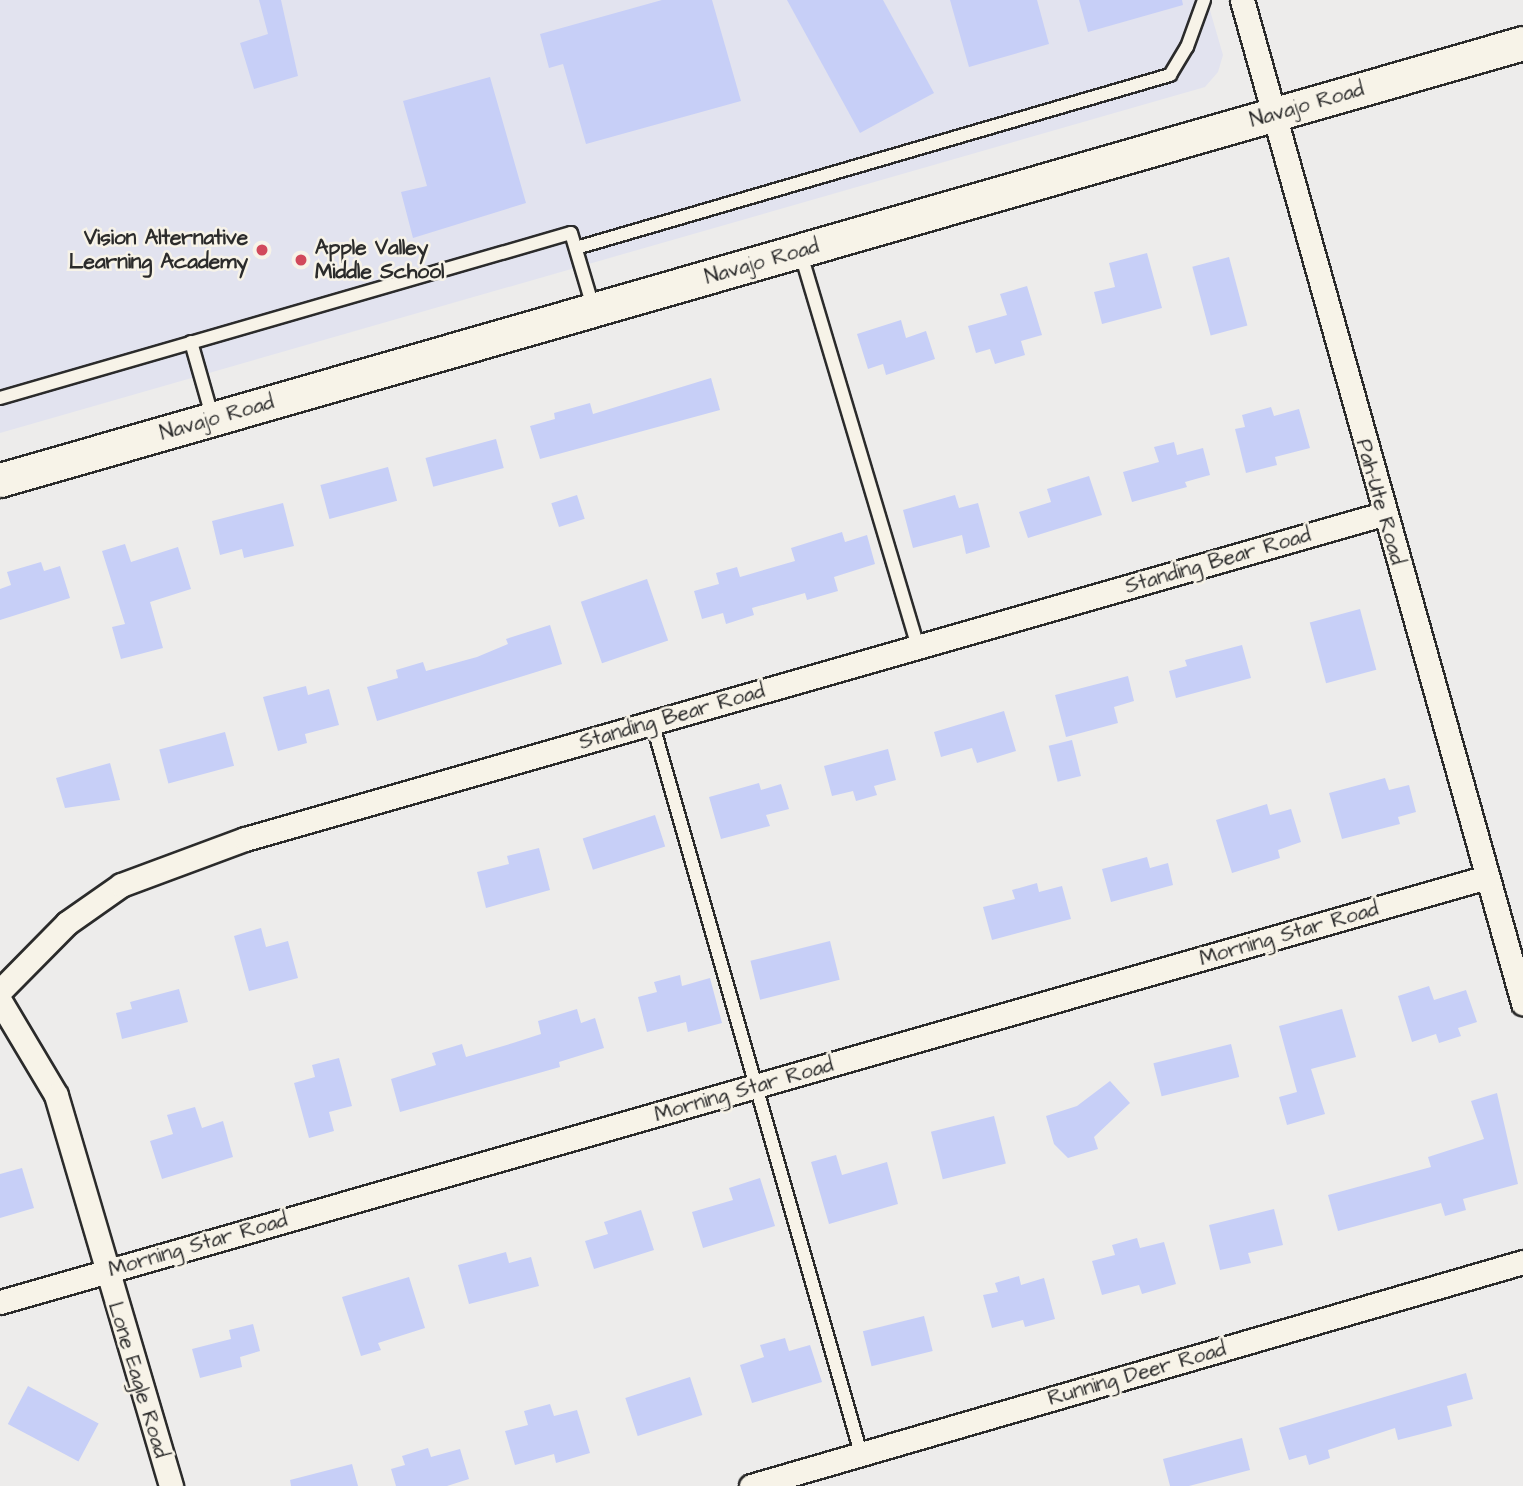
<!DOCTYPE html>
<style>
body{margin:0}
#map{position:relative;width:1523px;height:1486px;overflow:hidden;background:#edeceb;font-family:"Architects Daughter",sans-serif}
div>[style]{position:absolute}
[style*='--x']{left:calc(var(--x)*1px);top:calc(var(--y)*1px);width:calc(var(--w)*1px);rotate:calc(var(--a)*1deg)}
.built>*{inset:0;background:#e2e3ef}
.building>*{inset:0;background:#c7cff7;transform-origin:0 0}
.roads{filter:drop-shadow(2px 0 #2b2b2b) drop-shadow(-2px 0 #2b2b2b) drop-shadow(0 2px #2b2b2b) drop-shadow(0 -2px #2b2b2b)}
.service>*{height:12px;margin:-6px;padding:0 6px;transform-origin:6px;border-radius:6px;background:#f7f3e8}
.minor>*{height:23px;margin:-11.5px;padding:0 11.5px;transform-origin:11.5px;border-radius:11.5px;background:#f7f3e8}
.secondary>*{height:33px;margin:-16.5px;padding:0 16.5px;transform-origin:16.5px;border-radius:16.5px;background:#f7f3e8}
.dots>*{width:19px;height:19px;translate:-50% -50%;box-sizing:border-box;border:4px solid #f7f3e8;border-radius:50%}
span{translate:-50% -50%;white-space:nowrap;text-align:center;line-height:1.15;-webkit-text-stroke:5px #f7f3e8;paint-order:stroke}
.street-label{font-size:21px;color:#2b2b2b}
.poi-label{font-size:21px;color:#2b2b2b;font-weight:700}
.right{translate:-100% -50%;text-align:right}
.left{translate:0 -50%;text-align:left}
</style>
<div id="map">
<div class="built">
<i style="clip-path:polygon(0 0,1207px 0,1223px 55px,1218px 72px,1205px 87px,0 433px)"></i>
</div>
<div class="building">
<i style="clip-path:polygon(259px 0,281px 0,298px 76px,254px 89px,240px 43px,268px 34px)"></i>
<i style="clip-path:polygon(662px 0,712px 0,741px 101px,586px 144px,563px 64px,549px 68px,540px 34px)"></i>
<i style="clip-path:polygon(787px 0,883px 0,934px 93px,860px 133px)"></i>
<i style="clip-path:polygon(950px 0,1037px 0,1049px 44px,969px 67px)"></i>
<i style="clip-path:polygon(1079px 0,1182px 0,1183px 5px,1088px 32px)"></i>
<i style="clip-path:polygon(490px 77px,526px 203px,413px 238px,401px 192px,427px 186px,403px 101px)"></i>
<i style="clip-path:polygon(1147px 253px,1162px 308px,1102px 324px,1094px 292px,1115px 287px,1109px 263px)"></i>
<i style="left:1229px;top:257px;width:71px;height:38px;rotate:75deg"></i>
<i style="clip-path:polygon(1027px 286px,1042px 335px,1021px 341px,1025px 355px,995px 364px,990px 349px,976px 353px,968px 326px,1007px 315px,1000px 294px)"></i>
<i style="clip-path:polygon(901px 320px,906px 338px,926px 331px,935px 359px,886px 375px,883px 364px,868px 369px,857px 334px)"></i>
<i style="clip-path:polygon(711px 378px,720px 410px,540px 459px,530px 426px,555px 419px,554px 413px,590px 403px,593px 414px)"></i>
<i style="clip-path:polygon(1271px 407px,1274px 416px,1299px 409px,1310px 448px,1275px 457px,1277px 465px,1246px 473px,1235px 429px,1245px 427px,1242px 415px)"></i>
<i style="left:496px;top:439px;width:30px;height:73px;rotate:75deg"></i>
<i style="clip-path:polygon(1174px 442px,1177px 455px,1203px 448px,1210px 475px,1185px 482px,1187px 487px,1132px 502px,1123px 472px,1159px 462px,1154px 447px)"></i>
<i style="left:388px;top:467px;width:35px;height:70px;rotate:75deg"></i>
<i style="clip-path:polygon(1089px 476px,1102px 515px,1028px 538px,1019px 512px,1051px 502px,1047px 489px)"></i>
<i style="left:577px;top:495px;width:25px;height:27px;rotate:72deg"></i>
<i style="clip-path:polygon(955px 495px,959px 508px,978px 503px,990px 547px,966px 554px,962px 535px,913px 548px,903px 510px)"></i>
<i style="clip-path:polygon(283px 503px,294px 546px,244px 558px,242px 549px,220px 555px,212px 521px)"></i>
<i style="clip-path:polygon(842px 532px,845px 542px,867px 535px,875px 564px,834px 577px,838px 591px,807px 600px,805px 593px,752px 608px,754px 615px,726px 624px,723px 613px,702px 619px,694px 591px,719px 584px,716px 573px,737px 567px,740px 577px,795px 561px,791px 548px)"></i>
<i style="clip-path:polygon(125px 544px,131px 562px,178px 547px,191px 589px,150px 602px,163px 648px,121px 659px,112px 627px,125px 624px,102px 551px)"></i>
<i style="clip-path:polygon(41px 562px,44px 571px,60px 566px,70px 598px,0 620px,0 589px,11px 585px,7px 572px)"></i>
<i style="left:647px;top:579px;width:65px;height:70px;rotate:71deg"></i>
<i style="left:1360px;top:609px;width:63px;height:52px;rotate:75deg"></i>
<i style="clip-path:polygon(550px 625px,562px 664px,377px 721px,367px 687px,398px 678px,396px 670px,423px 662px,426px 671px,477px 657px,508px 644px,506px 639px)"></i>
<i style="clip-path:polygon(1242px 645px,1251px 678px,1176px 698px,1169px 671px,1187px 666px,1185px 660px)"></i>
<i style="clip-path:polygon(1128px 676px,1134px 701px,1114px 707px,1118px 723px,1066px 737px,1055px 695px)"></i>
<i style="clip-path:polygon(306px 686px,308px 695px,329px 689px,339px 725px,305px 734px,307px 743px,278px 751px,263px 697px)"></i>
<i style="clip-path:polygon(1004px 711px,1016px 751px,977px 763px,972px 748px,941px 757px,934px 732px)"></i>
<i style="left:225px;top:732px;width:35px;height:68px;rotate:75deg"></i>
<i style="left:1072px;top:740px;width:37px;height:24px;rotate:76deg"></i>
<i style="clip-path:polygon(888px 749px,896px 780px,874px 786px,877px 795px,856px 801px,853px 791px,832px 796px,824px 766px)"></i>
<i style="clip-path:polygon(110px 763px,120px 800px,65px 808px,56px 778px)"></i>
<i style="clip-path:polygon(1385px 778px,1389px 790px,1409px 785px,1416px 812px,1398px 817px,1400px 824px,1342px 839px,1329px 793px)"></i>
<i style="clip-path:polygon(759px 783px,761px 790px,781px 784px,789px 809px,766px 815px,770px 826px,721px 839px,709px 797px)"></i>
<i style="clip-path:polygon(1267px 804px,1270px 815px,1291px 809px,1301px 842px,1278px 850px,1280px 858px,1232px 873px,1216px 820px)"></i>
<i style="left:655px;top:815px;width:33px;height:76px;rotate:72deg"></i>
<i style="clip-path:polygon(539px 848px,550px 890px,486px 908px,477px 872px,509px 864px,507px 856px)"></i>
<i style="clip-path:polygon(1147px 857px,1150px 868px,1168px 863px,1173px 885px,1111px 902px,1102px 869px)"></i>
<i style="clip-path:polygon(1037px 883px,1039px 892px,1062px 886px,1071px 919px,992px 940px,983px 907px,1015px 899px,1012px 890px)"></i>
<i style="clip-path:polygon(261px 928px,266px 947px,288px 941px,298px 978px,249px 991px,234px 936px)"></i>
<i style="left:830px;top:941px;width:40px;height:82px;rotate:76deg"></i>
<i style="clip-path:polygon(680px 975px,682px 986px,710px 978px,722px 1023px,688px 1032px,686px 1022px,647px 1032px,638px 997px,657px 992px,654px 982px)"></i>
<i style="clip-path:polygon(1429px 986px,1434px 1000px,1466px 990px,1477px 1022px,1458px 1028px,1461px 1036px,1439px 1043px,1436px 1034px,1412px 1042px,1398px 996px)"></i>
<i style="clip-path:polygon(179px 989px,188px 1022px,122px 1039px,116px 1013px,132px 1009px,130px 1002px)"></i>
<i style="clip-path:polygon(577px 1009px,581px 1023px,595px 1018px,604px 1048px,559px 1062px,560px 1067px,400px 1112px,391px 1079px,436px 1065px,432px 1053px,462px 1044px,466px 1057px,513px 1043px,541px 1034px,538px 1021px)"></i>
<i style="clip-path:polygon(1342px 1009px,1356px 1057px,1311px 1069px,1325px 1114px,1287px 1125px,1279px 1097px,1297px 1092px,1279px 1026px)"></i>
<i style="left:1231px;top:1044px;width:34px;height:80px;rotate:76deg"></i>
<i style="clip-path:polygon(339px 1058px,352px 1106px,329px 1112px,334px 1131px,309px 1138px,294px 1083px,315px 1077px,312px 1065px)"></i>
<i style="clip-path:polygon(1110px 1081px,1130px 1103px,1094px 1137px,1098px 1149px,1068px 1158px,1054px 1144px,1046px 1116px,1077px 1106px)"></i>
<i style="clip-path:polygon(1497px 1093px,1518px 1184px,1463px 1199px,1466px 1210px,1445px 1216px,1441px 1203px,1338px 1231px,1328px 1195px,1431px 1167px,1428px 1157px,1484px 1139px,1471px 1101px)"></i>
<i style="clip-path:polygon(195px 1107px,202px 1128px,223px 1121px,233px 1157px,162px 1179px,150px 1141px,173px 1134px,167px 1115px)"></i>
<i style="left:994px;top:1116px;width:49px;height:65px;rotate:76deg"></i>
<i style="clip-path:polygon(836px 1155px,842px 1175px,887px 1162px,898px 1204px,829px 1224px,811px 1162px)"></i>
<i style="clip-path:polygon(22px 1168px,34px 1208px,0 1218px,0 1174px)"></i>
<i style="clip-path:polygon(760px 1178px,775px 1226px,703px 1248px,692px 1212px,733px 1200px,729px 1188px)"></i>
<i style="clip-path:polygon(1274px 1209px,1283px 1245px,1248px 1253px,1251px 1263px,1220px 1270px,1209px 1225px)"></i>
<i style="clip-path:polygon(641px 1210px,654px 1250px,594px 1269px,585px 1241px,608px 1234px,604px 1222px)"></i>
<i style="clip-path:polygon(1137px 1238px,1140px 1248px,1164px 1242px,1176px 1284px,1142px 1294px,1139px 1285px,1102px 1295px,1092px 1261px,1115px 1255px,1112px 1245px)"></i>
<i style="clip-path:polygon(506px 1252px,509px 1263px,531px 1257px,539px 1286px,469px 1304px,458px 1265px)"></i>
<i style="clip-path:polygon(1019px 1276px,1021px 1285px,1044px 1278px,1055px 1319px,1025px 1327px,1023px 1320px,992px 1328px,983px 1295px,998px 1292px,995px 1283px)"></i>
<i style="clip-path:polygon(409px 1277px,425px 1328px,378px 1343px,381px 1350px,361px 1356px,342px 1297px)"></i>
<i style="left:924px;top:1316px;width:36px;height:63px;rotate:76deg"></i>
<i style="clip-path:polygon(253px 1324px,260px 1351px,240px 1357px,242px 1367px,200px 1378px,192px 1349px,231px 1339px,229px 1330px)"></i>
<i style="clip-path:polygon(785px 1338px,789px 1351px,810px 1345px,822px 1382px,752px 1403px,740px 1365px,764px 1357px,760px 1345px)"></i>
<i style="clip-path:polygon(1466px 1373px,1473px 1399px,1447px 1406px,1452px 1426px,1398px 1440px,1395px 1428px,1328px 1450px,1330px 1458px,1309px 1465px,1306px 1455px,1289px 1460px,1279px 1428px)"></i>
<i style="left:690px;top:1377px;width:40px;height:68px;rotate:72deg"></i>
<i style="left:28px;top:1386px;width:80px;height:43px;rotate:28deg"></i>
<i style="clip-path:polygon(550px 1404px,554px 1416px,577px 1410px,590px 1453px,556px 1463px,554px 1454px,515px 1465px,505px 1431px,528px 1425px,524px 1411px)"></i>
<i style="clip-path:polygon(1242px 1438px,1250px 1470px,1189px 1486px,1170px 1486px,1163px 1459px)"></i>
<i style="clip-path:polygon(428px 1448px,431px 1457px,460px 1449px,469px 1479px,447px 1486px,396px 1486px,391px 1469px,405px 1465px,402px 1456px)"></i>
<i style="clip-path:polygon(352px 1464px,358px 1486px,291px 1486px,290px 1480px)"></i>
</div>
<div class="roads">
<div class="service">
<i style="--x:576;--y:248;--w:619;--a:-16.24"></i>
<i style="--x:1170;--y:75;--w:33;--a:-59"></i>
<i style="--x:1187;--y:47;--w:50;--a:-70.1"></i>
<i style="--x:800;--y:251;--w:413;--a:73.4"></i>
<i style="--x:191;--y:342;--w:80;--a:74.1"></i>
<i style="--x:0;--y:398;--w:594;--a:-16.12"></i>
<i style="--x:571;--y:233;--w:77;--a:73.4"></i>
<i style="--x:652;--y:722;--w:761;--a:74.06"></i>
</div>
<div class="minor">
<i style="--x:1242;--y:0;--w:1042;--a:74.35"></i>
<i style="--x:0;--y:991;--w:95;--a:-45.4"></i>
<i style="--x:67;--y:923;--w:66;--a:-35.1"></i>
<i style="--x:121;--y:885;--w:132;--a:-20.4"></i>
<i style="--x:245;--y:839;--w:1183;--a:-15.94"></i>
<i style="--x:0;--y:1001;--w:109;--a:59.2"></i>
<i style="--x:56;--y:1095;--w:408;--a:73.6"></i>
<i style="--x:0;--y:1302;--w:1547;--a:-15.95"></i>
<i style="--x:751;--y:1486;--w:804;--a:-16.18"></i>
</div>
<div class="secondary">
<i style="--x:0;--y:480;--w:1584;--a:-16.01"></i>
</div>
</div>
<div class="dots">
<i style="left:262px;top:250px;background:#d1495b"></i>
<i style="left:301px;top:260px;background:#d1495b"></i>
</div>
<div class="street-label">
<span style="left:1307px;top:105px;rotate:-16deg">Navajo Road</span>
<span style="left:762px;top:262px;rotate:-16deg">Navajo Road</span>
<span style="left:217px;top:418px;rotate:-16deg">Navajo Road</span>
<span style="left:1380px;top:502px;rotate:74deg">Pah-Ute Road</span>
<span style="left:1218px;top:561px;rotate:-16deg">Standing Bear Road</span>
<span style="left:672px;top:717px;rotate:-16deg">Standing Bear Road</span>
<span style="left:1289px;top:934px;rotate:-16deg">Morning Star Road</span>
<span style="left:744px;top:1090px;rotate:-16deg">Morning Star Road</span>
<span style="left:198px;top:1245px;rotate:-16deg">Morning Star Road</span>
<span style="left:1137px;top:1374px;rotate:-16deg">Running Deer Road</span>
<span style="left:138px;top:1380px;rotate:73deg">Lone Eagle Road</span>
</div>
<div class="poi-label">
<span class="right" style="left:248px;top:250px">Vision Alternative<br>Learning Academy</span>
<span class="left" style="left:315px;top:260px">Apple Valley<br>Middle School</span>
</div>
</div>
